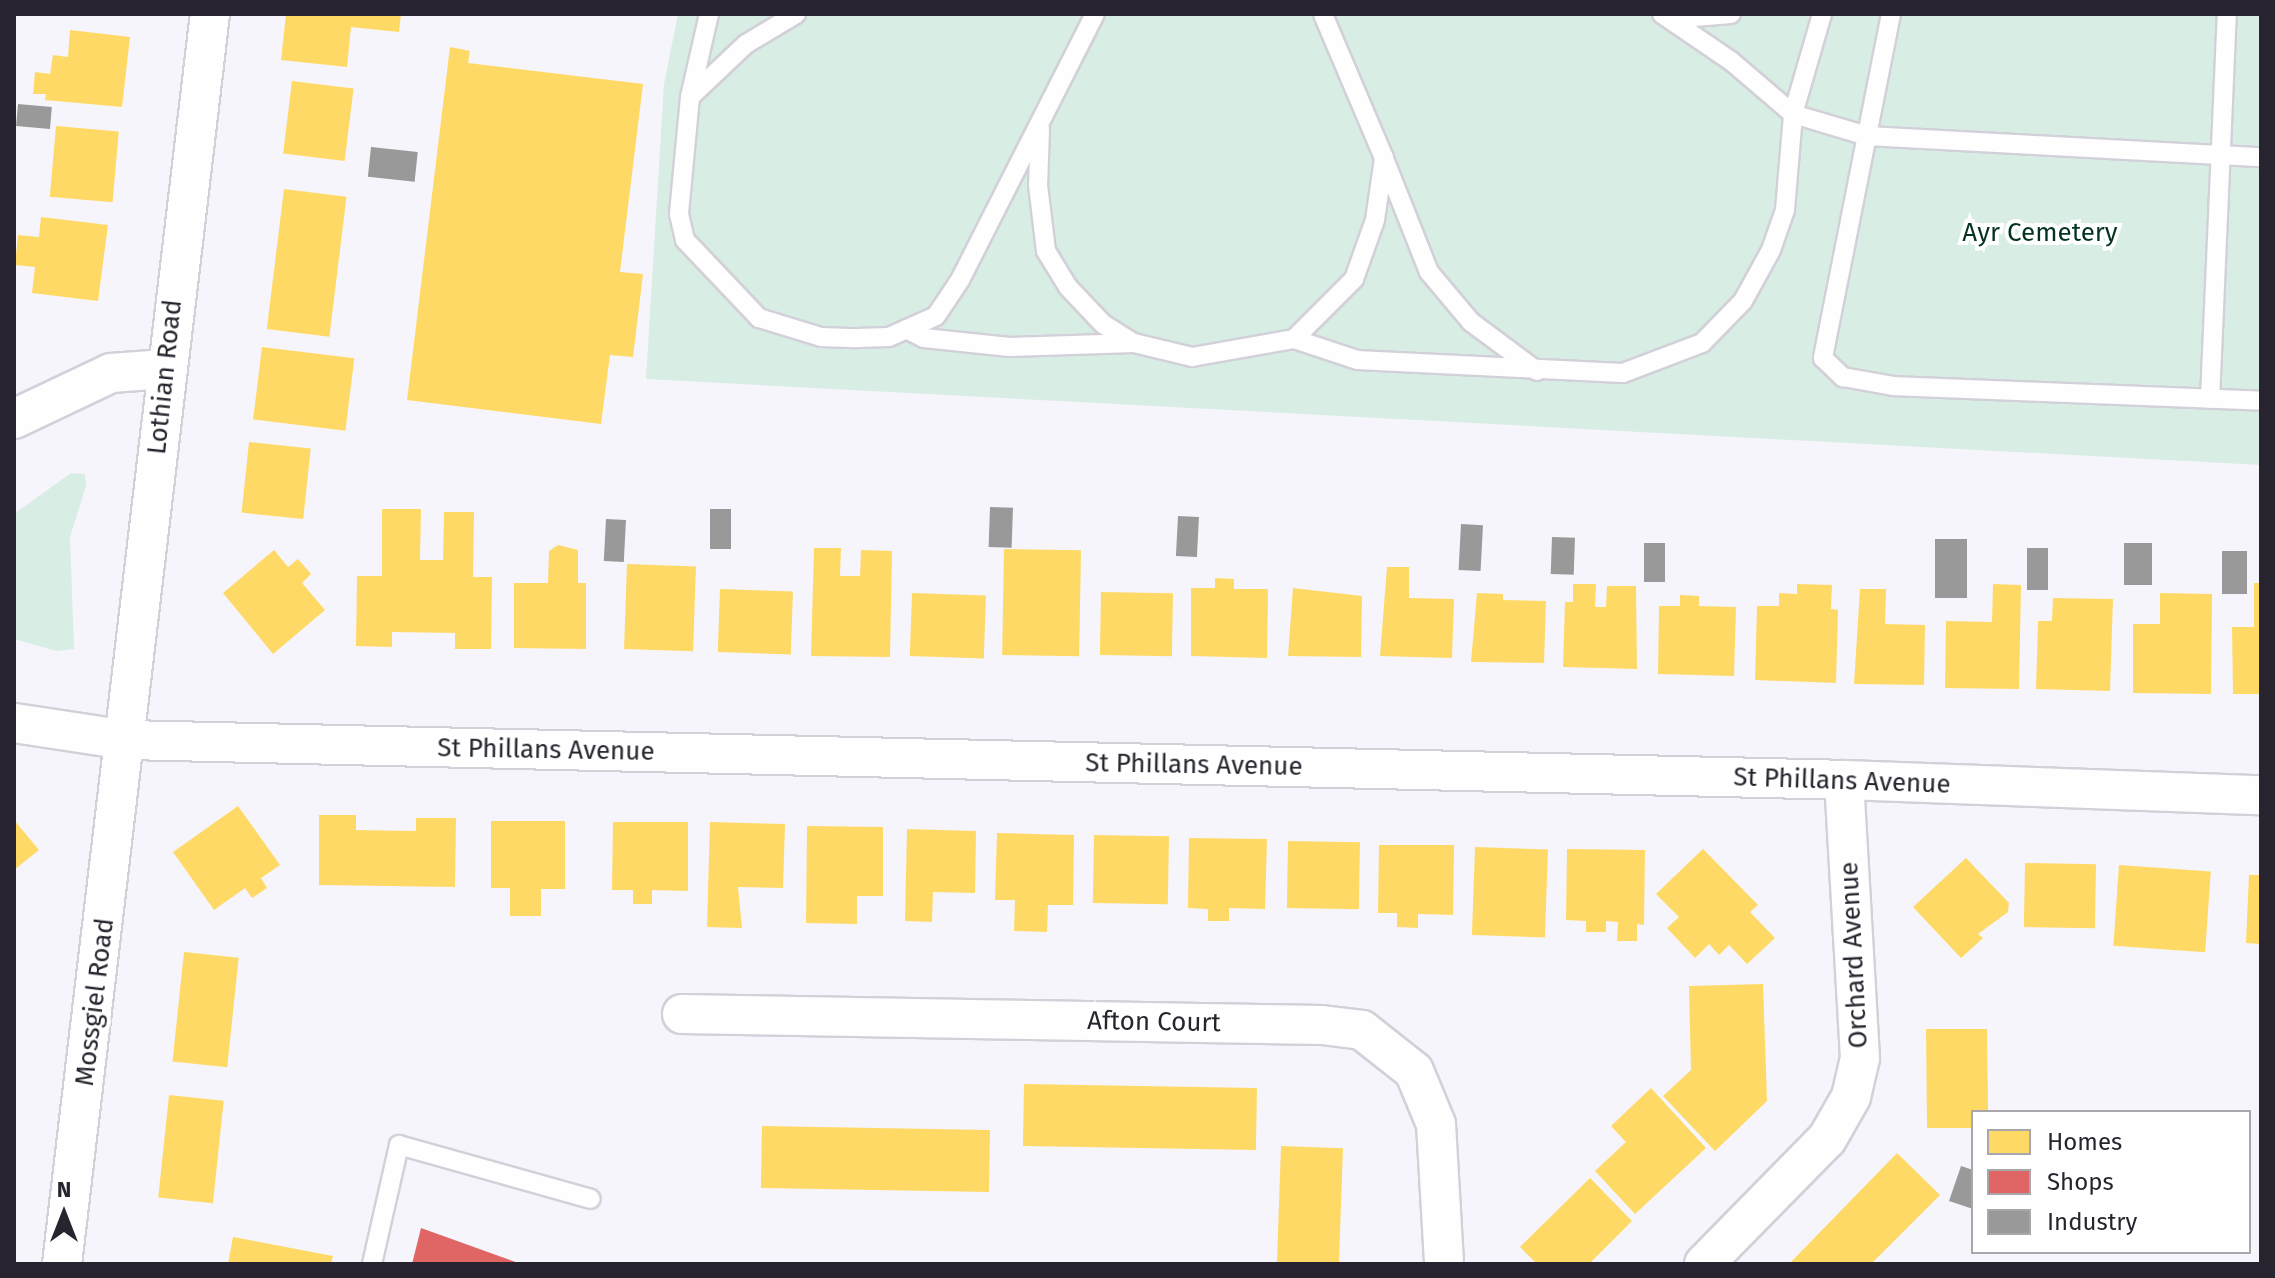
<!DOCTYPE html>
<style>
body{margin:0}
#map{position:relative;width:2275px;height:1278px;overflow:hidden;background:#f6f5fb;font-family:"Fira Sans",sans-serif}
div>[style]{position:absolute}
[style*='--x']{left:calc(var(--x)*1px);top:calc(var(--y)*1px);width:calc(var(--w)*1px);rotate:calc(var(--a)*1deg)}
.green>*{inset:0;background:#d8ede3}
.homes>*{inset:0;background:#ffd966;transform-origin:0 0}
.shops>*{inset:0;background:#e06666}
.industry>*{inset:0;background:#999;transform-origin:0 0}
.roads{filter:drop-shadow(2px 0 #d2d0d9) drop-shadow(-2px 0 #d2d0d9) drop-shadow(0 2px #d2d0d9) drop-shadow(0 -2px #d2d0d9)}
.service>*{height:18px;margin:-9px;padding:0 9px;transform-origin:9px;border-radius:9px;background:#fefefe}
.minor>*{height:38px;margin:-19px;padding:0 19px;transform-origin:19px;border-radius:19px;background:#fefefe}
span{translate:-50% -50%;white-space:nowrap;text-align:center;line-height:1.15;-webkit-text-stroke:8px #fff;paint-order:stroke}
.park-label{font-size:26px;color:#033420}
.street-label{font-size:26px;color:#27242f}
.frame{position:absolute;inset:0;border:16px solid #27242f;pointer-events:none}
.legend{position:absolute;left:1971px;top:1110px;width:280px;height:144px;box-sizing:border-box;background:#fff;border:2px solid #a9a7ac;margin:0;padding:10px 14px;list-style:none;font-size:24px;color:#27242f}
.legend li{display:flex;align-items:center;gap:16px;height:40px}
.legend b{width:40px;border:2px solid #a9a7ac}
.north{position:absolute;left:24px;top:1174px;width:80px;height:80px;-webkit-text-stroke:6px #fff;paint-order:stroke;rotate:0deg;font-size:22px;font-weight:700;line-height:32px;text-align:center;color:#27242f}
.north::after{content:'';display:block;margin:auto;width:28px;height:36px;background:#27242f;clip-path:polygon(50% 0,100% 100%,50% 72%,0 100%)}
</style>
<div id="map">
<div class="green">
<i style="clip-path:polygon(678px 14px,2261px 14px,2261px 465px,646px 379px,664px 84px)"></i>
<i style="clip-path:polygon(71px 473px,85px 474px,86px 486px,70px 537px,74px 649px,57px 651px,14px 639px,14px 514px)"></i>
</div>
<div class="homes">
<i style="clip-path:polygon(286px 14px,401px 14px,399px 32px,351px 27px,347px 67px,281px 60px)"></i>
<i style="clip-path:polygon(70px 30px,130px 37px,122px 107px,45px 100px,46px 94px,33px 94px,35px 72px,50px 74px,53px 55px,68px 57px)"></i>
<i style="clip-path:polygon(450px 47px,470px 51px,468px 63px,643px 84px,620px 272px,643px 274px,633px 357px,610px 355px,601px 424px,407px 400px)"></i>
<i style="left:292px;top:81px;width:62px;height:73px;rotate:7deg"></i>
<i style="left:56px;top:126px;width:63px;height:71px;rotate:5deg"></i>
<i style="left:284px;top:189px;width:63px;height:141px;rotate:7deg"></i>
<i style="clip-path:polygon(41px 217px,108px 225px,98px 301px,32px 293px,35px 267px,15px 265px,18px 235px,39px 237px)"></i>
<i style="left:262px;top:347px;width:93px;height:73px;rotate:7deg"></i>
<i style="left:249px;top:442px;width:62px;height:71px;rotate:6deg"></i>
<i style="clip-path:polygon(382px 509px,421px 509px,420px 560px,443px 560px,444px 512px,474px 512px,473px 577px,492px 577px,491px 649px,455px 649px,455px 633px,392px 632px,392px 647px,356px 646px,357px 576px,382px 576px)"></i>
<i style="clip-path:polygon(558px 545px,578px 550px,578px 583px,586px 583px,586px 649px,514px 648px,514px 583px,548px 583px,549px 551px)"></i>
<i style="clip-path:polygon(814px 548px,841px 548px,840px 576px,860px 576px,861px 550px,892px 551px,890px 657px,811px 656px)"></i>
<i style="left:1004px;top:549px;width:77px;height:106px;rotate:1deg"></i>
<i style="clip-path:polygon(274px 550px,288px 567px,298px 559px,311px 574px,302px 583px,325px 610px,273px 654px,223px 593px)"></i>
<i style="left:627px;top:564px;width:69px;height:85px;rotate:2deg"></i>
<i style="clip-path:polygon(1387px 567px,1409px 567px,1409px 598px,1454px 599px,1452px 658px,1380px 656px)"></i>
<i style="clip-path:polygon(1215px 578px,1234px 579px,1234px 589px,1268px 589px,1267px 658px,1191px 656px,1191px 588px,1215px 588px)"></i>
<i style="clip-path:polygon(2254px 583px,2261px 583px,2261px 694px,2233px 694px,2232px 627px,2254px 627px)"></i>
<i style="clip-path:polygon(1573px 584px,1596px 584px,1595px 607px,1606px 607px,1607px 586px,1636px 586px,1637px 669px,1563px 667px,1565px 602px,1573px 602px)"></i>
<i style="clip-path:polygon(1797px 584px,1832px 585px,1831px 609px,1838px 610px,1836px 683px,1755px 680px,1757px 606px,1779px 606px,1779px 593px,1797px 594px)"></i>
<i style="clip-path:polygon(1993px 584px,2021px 585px,2019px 689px,1945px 688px,1946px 621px,1992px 622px)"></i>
<i style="clip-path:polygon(1293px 588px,1362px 596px,1361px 657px,1288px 656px)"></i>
<i style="left:720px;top:589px;width:73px;height:63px;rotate:2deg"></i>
<i style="clip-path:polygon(1860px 589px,1886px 589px,1885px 624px,1925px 625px,1924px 685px,1854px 684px)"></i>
<i style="left:1101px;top:592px;width:72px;height:63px;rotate:1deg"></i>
<i style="left:912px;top:593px;width:74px;height:63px;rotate:2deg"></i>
<i style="clip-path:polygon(1477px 593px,1503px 594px,1503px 600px,1546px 601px,1544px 663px,1471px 662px)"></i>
<i style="clip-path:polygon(2160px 593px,2212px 594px,2211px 694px,2133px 693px,2133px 624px,2160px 624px)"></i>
<i style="clip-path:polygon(1680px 595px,1699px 596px,1699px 606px,1736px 607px,1734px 676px,1658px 674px,1659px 606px,1680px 606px)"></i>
<i style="clip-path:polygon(2053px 598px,2113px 599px,2110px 691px,2036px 689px,2038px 621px,2052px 621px)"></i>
<i style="clip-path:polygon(238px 806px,280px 865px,261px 878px,267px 888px,252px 898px,245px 888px,214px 910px,173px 852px)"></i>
<i style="clip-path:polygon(319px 815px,356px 815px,356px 830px,416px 831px,416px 818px,456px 818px,455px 887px,319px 885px)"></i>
<i style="clip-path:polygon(14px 820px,39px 850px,14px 870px)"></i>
<i style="clip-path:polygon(491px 821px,565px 821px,565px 889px,541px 889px,541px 916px,510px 916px,510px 888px,491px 888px)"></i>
<i style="clip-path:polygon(613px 822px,688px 822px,688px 891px,652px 890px,652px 904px,633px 904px,633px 890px,612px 890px)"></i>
<i style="clip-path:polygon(710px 822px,785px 824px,783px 888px,738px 887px,742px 928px,707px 927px)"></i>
<i style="clip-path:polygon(807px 826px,883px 827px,883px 896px,857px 896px,857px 924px,806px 923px)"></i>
<i style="clip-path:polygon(907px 829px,976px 831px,975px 893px,933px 892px,932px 922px,905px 921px)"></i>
<i style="clip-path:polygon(997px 833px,1074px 835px,1073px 905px,1048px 905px,1047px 932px,1014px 931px,1015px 900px,995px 900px)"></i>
<i style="left:1094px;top:835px;width:75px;height:68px;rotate:1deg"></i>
<i style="clip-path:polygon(1189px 838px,1267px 839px,1265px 909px,1229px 908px,1229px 921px,1208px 921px,1208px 909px,1188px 908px)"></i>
<i style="left:1288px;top:841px;width:72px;height:67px;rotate:1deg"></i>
<i style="clip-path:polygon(1379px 845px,1454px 845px,1453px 915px,1418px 914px,1418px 928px,1397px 927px,1397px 913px,1378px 913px)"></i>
<i style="left:1475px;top:847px;width:73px;height:88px;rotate:2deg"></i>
<i style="clip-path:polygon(1567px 849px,1645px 850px,1644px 925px,1637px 924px,1637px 941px,1617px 941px,1618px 922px,1606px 921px,1606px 932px,1586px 932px,1586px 921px,1566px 920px)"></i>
<i style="clip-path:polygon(1703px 849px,1758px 905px,1750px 912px,1775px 938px,1747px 964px,1729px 945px,1719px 955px,1709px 944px,1695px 958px,1667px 928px,1679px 917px,1656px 894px)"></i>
<i style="clip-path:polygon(1966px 858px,2009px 903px,2008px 912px,1978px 934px,1983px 938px,1961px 958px,1913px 907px)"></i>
<i style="left:2025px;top:863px;width:71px;height:64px;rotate:1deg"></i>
<i style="left:2119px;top:865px;width:92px;height:81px;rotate:4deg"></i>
<i style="clip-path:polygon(2249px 875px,2261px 875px,2261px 944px,2246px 943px)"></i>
<i style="left:184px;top:952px;width:55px;height:110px;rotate:6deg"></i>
<i style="clip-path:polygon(1763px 984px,1767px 1101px,1715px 1151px,1663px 1096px,1691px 1070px,1689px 986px)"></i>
<i style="clip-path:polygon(1926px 1029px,1987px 1029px,1988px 1112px,1973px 1112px,1973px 1128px,1927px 1128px)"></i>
<i style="left:1024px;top:1084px;width:233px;height:62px;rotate:1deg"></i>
<i style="clip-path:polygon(1651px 1088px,1706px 1148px,1635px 1214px,1595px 1171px,1626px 1142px,1611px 1126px)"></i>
<i style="left:169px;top:1095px;width:55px;height:103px;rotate:6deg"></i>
<i style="left:762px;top:1126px;width:228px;height:62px;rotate:1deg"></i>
<i style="left:1281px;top:1146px;width:62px;height:118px;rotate:2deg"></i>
<i style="clip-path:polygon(1897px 1153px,1940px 1195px,1871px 1264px,1789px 1264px)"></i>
<i style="clip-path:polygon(1590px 1178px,1632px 1221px,1589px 1264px,1537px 1264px,1520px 1247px)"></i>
<i style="clip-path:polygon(233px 1237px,333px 1256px,331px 1264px,228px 1264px)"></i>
</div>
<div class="shops">
<i style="clip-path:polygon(421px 1228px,521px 1264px,412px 1264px)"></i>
</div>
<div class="industry">
<i style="left:18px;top:104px;width:34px;height:22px;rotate:5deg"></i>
<i style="left:371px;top:147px;width:47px;height:30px;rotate:6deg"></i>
<i style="left:990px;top:507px;width:23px;height:40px;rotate:2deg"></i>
<i style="left:710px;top:509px;width:21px;height:40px"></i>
<i style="left:1178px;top:516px;width:21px;height:40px;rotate:3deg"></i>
<i style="left:606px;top:519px;width:20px;height:42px;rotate:3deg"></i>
<i style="left:1461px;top:524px;width:22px;height:46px;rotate:3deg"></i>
<i style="left:1552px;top:537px;width:23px;height:37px;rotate:2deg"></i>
<i style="left:1935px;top:539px;width:32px;height:59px"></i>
<i style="left:1644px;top:543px;width:21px;height:39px"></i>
<i style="left:2124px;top:543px;width:28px;height:42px"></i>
<i style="left:2027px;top:548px;width:21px;height:42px"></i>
<i style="left:2222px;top:551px;width:25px;height:43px"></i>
<i style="clip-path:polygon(1961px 1166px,1973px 1170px,1973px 1209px,1949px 1201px)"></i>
</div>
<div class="roads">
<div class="service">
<i style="--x:796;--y:14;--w:58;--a:149"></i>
<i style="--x:746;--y:44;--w:77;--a:136.6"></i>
<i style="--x:690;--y:97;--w:118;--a:95.4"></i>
<i style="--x:679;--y:214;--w:27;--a:77"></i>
<i style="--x:685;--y:240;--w:108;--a:46.5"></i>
<i style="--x:759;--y:318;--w:65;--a:17"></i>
<i style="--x:821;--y:337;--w:36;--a:2"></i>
<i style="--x:857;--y:338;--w:32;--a:-2"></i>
<i style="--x:889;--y:337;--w:51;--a:-24.1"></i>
<i style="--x:936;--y:316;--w:43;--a:-56.3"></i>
<i style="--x:960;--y:280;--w:298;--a:-63.1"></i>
<i style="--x:1662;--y:14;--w:83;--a:34.3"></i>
<i style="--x:1731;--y:61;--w:82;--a:40.5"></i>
<i style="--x:1793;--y:114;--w:77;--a:16.6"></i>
<i style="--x:1867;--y:136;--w:395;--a:3.1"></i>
<i style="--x:1891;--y:14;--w:351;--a:101.2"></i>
<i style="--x:1823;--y:358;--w:28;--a:44"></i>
<i style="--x:1843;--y:377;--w:52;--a:10"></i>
<i style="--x:1894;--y:386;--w:367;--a:2.3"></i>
<i style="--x:1671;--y:19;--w:60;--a:-4.8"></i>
<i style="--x:690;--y:97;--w:85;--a:-77.1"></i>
<i style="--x:1040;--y:129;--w:56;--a:92"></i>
<i style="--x:1038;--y:185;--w:66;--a:83.1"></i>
<i style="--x:1046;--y:251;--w:42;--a:58.6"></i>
<i style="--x:1068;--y:287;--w:51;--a:46.6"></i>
<i style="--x:1103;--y:324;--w:36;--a:32"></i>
<i style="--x:1134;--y:343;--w:60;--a:13.6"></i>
<i style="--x:1192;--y:357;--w:104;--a:-10"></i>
<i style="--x:1294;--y:339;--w:85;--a:-45"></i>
<i style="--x:1354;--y:279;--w:63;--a:-70.4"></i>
<i style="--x:1375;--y:220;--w:63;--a:-81.7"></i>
<i style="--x:1384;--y:158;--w:156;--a:-113"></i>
<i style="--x:1385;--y:161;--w:119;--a:68.4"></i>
<i style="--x:1429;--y:272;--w:65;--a:50"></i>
<i style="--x:1471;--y:322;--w:82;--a:36.6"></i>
<i style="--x:906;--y:329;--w:20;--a:27"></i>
<i style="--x:924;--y:338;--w:86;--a:6"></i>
<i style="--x:1010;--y:347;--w:124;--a:-1.8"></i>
<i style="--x:1294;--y:339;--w:66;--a:18.4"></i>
<i style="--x:1357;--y:360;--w:266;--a:2.8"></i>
<i style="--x:1623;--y:373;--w:85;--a:-20.8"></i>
<i style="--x:1702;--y:343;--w:59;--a:-45.7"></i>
<i style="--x:1743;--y:301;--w:58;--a:-61.2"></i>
<i style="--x:1771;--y:250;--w:42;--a:-70.7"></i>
<i style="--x:1785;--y:210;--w:96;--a:-85.2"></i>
<i style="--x:1793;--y:114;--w:104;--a:-73.8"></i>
<i style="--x:2210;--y:399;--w:385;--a:-87.5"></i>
<i style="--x:372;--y:1264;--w:122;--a:-77.2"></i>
<i style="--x:399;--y:1145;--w:199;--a:15.7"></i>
</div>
<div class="minor">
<i style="--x:14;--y:419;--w:107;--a:-25.4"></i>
<i style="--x:111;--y:373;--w:54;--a:-4.2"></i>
<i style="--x:14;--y:723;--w:114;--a:8.6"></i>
<i style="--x:127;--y:740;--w:1717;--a:1.33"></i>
<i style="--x:1844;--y:780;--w:417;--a:2.1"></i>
<i style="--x:682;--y:1014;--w:640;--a:0.98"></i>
<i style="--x:1322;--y:1025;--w:40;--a:7.1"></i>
<i style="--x:1362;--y:1030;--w:66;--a:38.3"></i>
<i style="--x:1414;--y:1071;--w:57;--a:67.5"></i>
<i style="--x:1436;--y:1124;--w:140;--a:86.7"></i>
<i style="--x:62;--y:1264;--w:1259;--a:-83.25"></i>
<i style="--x:1704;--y:1264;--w:175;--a:-45.5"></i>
<i style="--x:1827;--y:1139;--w:48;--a:-60.3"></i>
<i style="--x:1851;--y:1097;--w:40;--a:-77"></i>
<i style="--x:1860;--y:1058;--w:278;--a:-93.3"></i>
</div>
</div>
<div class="park-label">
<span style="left:2040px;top:233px">Ayr Cemetery</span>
</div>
<div class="street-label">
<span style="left:165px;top:377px;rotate:-84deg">Lothian Road</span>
<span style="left:546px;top:750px;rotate:1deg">St Phillans Avenue</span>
<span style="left:1194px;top:765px;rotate:1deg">St Phillans Avenue</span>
<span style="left:1842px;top:781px;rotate:2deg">St Phillans Avenue</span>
<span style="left:1854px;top:955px;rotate:-93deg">Orchard Avenue</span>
<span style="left:95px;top:1002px;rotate:-83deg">Mossgiel Road</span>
<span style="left:1154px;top:1022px;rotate:1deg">Afton Court</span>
</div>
<div class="frame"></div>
<ul class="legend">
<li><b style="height:22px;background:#ffd966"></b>Homes</li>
<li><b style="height:22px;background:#e06666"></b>Shops</li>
<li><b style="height:22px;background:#999"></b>Industry</li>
</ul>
<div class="north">N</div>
</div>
